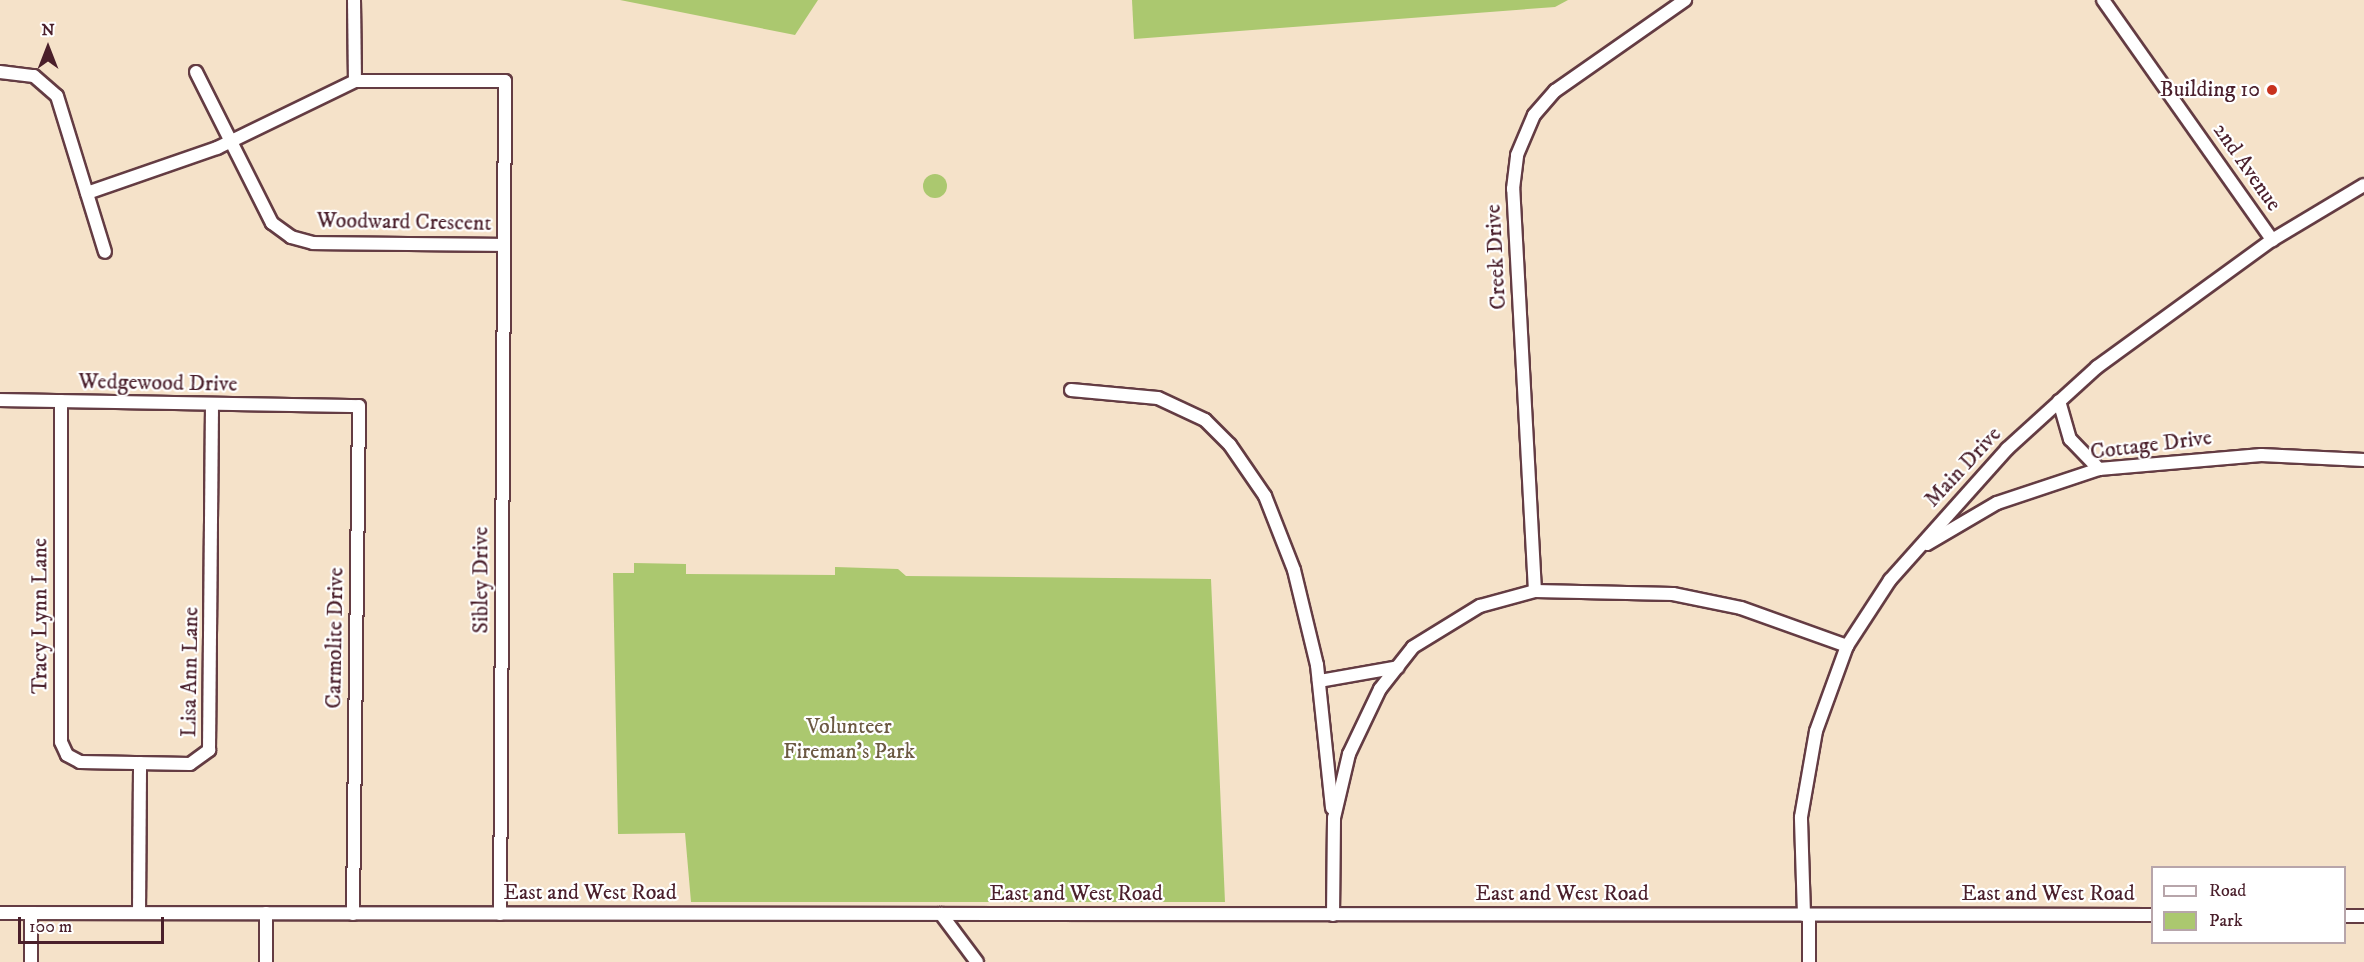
<!DOCTYPE html>
<style>
body{margin:0}
#map{position:relative;width:2364px;height:962px;overflow:hidden;background:#f5e2c9;font-family:"IM FELL DW Pica",serif}
div>[style]{position:absolute}
[style*='--x']{left:calc(var(--x)*1px);top:calc(var(--y)*1px);width:calc(var(--w)*1px);rotate:calc(var(--a)*1deg)}
.green>*{inset:0;background:#abc86f}
.round{border-radius:50%}
.roads{filter:drop-shadow(2px 0 #643c43) drop-shadow(-2px 0 #643c43) drop-shadow(0 2px #643c43) drop-shadow(0 -2px #643c43)}
.minor>*{height:12px;margin:-6px;padding:0 6px;transform-origin:6px;border-radius:6px;background:#fff}
.dots>*{width:16px;height:16px;translate:-50% -50%;box-sizing:border-box;border:3px solid #fff;border-radius:50%}
span{translate:-50% -50%;white-space:nowrap;text-align:center;line-height:1.15;-webkit-text-stroke:4.5px #fff;paint-order:stroke}
.poi-label{font-size:22px;color:#4a1f2b}
.right{translate:-100% -50%;text-align:right}
.street-label{font-size:22px;color:#4a1f2b}
.park-label{font-size:22px;color:#6c5a43}
.legend{position:absolute;left:2151px;top:866px;width:195px;height:78px;box-sizing:border-box;background:#fff;border:2px solid #b7a5aa;margin:0;padding:8px 10px;list-style:none;font-size:18px;color:#4a1f2b}
.legend li{display:flex;align-items:center;gap:12px;height:30px}
.legend b{width:30px;border:2px solid #b7a5aa}
.north{position:absolute;left:18px;top:18px;width:60px;height:60px;-webkit-text-stroke:4px #fff;paint-order:stroke;rotate:0deg;font-size:16px;font-weight:700;line-height:24px;text-align:center;color:#4a1f2b}
.north::after{content:'';display:block;margin:auto;width:21px;height:27px;background:#4a1f2b;clip-path:polygon(50% 0,100% 100%,50% 72%,0 100%)}
.scale{position:absolute;left:18px;top:917px;width:146px;height:27px;box-sizing:border-box;border:3px solid #4a1f2b;border-top:0;padding-left:8px;font-size:18px;line-height:21px;white-space:nowrap;color:#4a1f2b;-webkit-text-stroke:4px #fff;paint-order:stroke}
</style>
<div id="map">
<div class="green">
<i style="clip-path:polygon(620px 0,818px 0,795px 35px)"></i>
<i style="clip-path:polygon(1132px 0,1568px 0,1555px 7px,1134px 39px)"></i>
<i class="round" style="left:923px;top:174px;width:24px;height:24px"></i>
<i style="clip-path:polygon(634px 563px,686px 564px,686px 574px,835px 575px,835px 567px,898px 569px,906px 576px,1211px 579px,1225px 902px,691px 902px,685px 833px,618px 834px,613px 573px,634px 573px)"></i>
</div>
<div class="roads">
<div class="minor">
<i style="--x:354;--y:0;--w:81;--a:89.3"></i>
<i style="--x:2103;--y:0;--w:294;--a:54.8"></i>
<i style="--x:0;--y:72;--w:34;--a:7"></i>
<i style="--x:34;--y:76;--w:30;--a:41"></i>
<i style="--x:57;--y:96;--w:163;--a:72.9"></i>
<i style="--x:196;--y:72;--w:169;--a:63.3"></i>
<i style="--x:272;--y:223;--w:24;--a:36"></i>
<i style="--x:291;--y:237;--w:23;--a:15"></i>
<i style="--x:313;--y:243;--w:191;--a:0.6"></i>
<i style="--x:87;--y:193;--w:138;--a:-19.1"></i>
<i style="--x:217;--y:148;--w:153;--a:-25.9"></i>
<i style="--x:355;--y:81;--w:150;--a:0"></i>
<i style="--x:505;--y:81;--w:833;--a:90.34"></i>
<i style="--x:1071;--y:390;--w:87;--a:5.3"></i>
<i style="--x:1158;--y:398;--w:52;--a:25.1"></i>
<i style="--x:1205;--y:420;--w:35;--a:45"></i>
<i style="--x:1230;--y:445;--w:62;--a:55.5"></i>
<i style="--x:1265;--y:496;--w:79;--a:68.6"></i>
<i style="--x:1294;--y:570;--w:98;--a:76.4"></i>
<i style="--x:1317;--y:665;--w:144;--a:84"></i>
<i style="--x:0;--y:400;--w:359;--a:1"></i>
<i style="--x:359;--y:406;--w:508;--a:90.68"></i>
<i style="--x:61;--y:401;--w:341;--a:90"></i>
<i style="--x:61;--y:742;--w:14;--a:65"></i>
<i style="--x:67;--y:755;--w:15;--a:28"></i>
<i style="--x:80;--y:762;--w:110;--a:1"></i>
<i style="--x:190;--y:764;--w:24;--a:-36"></i>
<i style="--x:209;--y:750;--w:344;--a:-89.5"></i>
<i style="--x:2059;--y:401;--w:40;--a:74"></i>
<i style="--x:2070;--y:439;--w:42;--a:46"></i>
<i style="--x:1927;--y:544;--w:81;--a:-30.4"></i>
<i style="--x:1997;--y:503;--w:108;--a:-18.4"></i>
<i style="--x:2099;--y:469;--w:163;--a:-4.9"></i>
<i style="--x:2261;--y:455;--w:103;--a:2.8"></i>
<i style="--x:1535;--y:591;--w:403;--a:-93.1"></i>
<i style="--x:1513;--y:189;--w:34;--a:-83"></i>
<i style="--x:1517;--y:155;--w:43;--a:-67"></i>
<i style="--x:1534;--y:115;--w:32;--a:-49"></i>
<i style="--x:1555;--y:91;--w:159;--a:-35"></i>
<i style="--x:1319;--y:681;--w:80;--a:-10"></i>
<i style="--x:0;--y:913;--w:2152;--a:0.05"></i>
<i style="--x:139;--y:913;--w:150;--a:-89.6"></i>
<i style="--x:266;--y:913;--w:49;--a:90"></i>
<i style="--x:941;--y:914;--w:60;--a:53.1"></i>
<i style="--x:1333;--y:915;--w:97;--a:-89.4"></i>
<i style="--x:1334;--y:818;--w:66;--a:-76.8"></i>
<i style="--x:1349;--y:754;--w:72;--a:-64.5"></i>
<i style="--x:1380;--y:689;--w:53;--a:-51.8"></i>
<i style="--x:1413;--y:647;--w:79;--a:-31.5"></i>
<i style="--x:1480;--y:606;--w:57;--a:-15.3"></i>
<i style="--x:1535;--y:591;--w:138;--a:1.2"></i>
<i style="--x:1673;--y:594;--w:69;--a:11.6"></i>
<i style="--x:1741;--y:608;--w:113;--a:19.7"></i>
<i style="--x:1804;--y:915;--w:98;--a:-91.8"></i>
<i style="--x:1801;--y:817;--w:87;--a:-80.1"></i>
<i style="--x:1816;--y:731;--w:90;--a:-70"></i>
<i style="--x:1847;--y:646;--w:79;--a:-56.9"></i>
<i style="--x:1890;--y:580;--w:176;--a:-48.2"></i>
<i style="--x:2007;--y:449;--w:122;--a:-42.3"></i>
<i style="--x:2097;--y:367;--w:216;--a:-36"></i>
<i style="--x:2272;--y:240;--w:107;--a:-30.9"></i>
<i style="--x:1809;--y:915;--w:47;--a:90"></i>
<i style="--x:2344;--y:916;--w:20;--a:0"></i>
<i style="--x:31;--y:962;--w:49;--a:-90"></i>
</div>
</div>
<div class="dots">
<i style="left:2272px;top:90px;background:#c8321e"></i>
</div>
<div class="poi-label">
<span class="right" style="left:2260px;top:90px">Building 10</span>
</div>
<div class="street-label">
<span style="left:2247px;top:167px;rotate:55deg">2nd Avenue</span>
<span style="left:404px;top:222px;rotate:1deg">Woodward Crescent</span>
<span style="left:1496px;top:257px;rotate:-93deg">Creek Drive</span>
<span style="left:158px;top:383px;rotate:1deg">Wedgewood Drive</span>
<span style="left:2151px;top:445px;rotate:-7deg">Cottage Drive</span>
<span style="left:1963px;top:467px;rotate:-47deg">Main Drive</span>
<span style="left:481px;top:580px;rotate:-90deg">Sibley Drive</span>
<span style="left:40px;top:616px;rotate:-90deg">Tracy Lynn Lane</span>
<span style="left:335px;top:638px;rotate:-89deg">Carmolite Drive</span>
<span style="left:190px;top:672px;rotate:-89deg">Lisa Ann Lane</span>
<span style="left:590px;top:893px">East and West Road</span>
<span style="left:1076px;top:894px">East and West Road</span>
<span style="left:1562px;top:894px">East and West Road</span>
<span style="left:2048px;top:894px">East and West Road</span>
</div>
<div class="park-label">
<span style="left:849px;top:739px">Volunteer<br>Fireman's Park</span>
</div>
<ul class="legend">
<li><b style="height:8px;background:#fff"></b>Road</li>
<li><b style="height:16px;background:#abc86f"></b>Park</li>
</ul>
<div class="north">N</div>
<div class="scale">100 m</div>
</div>
